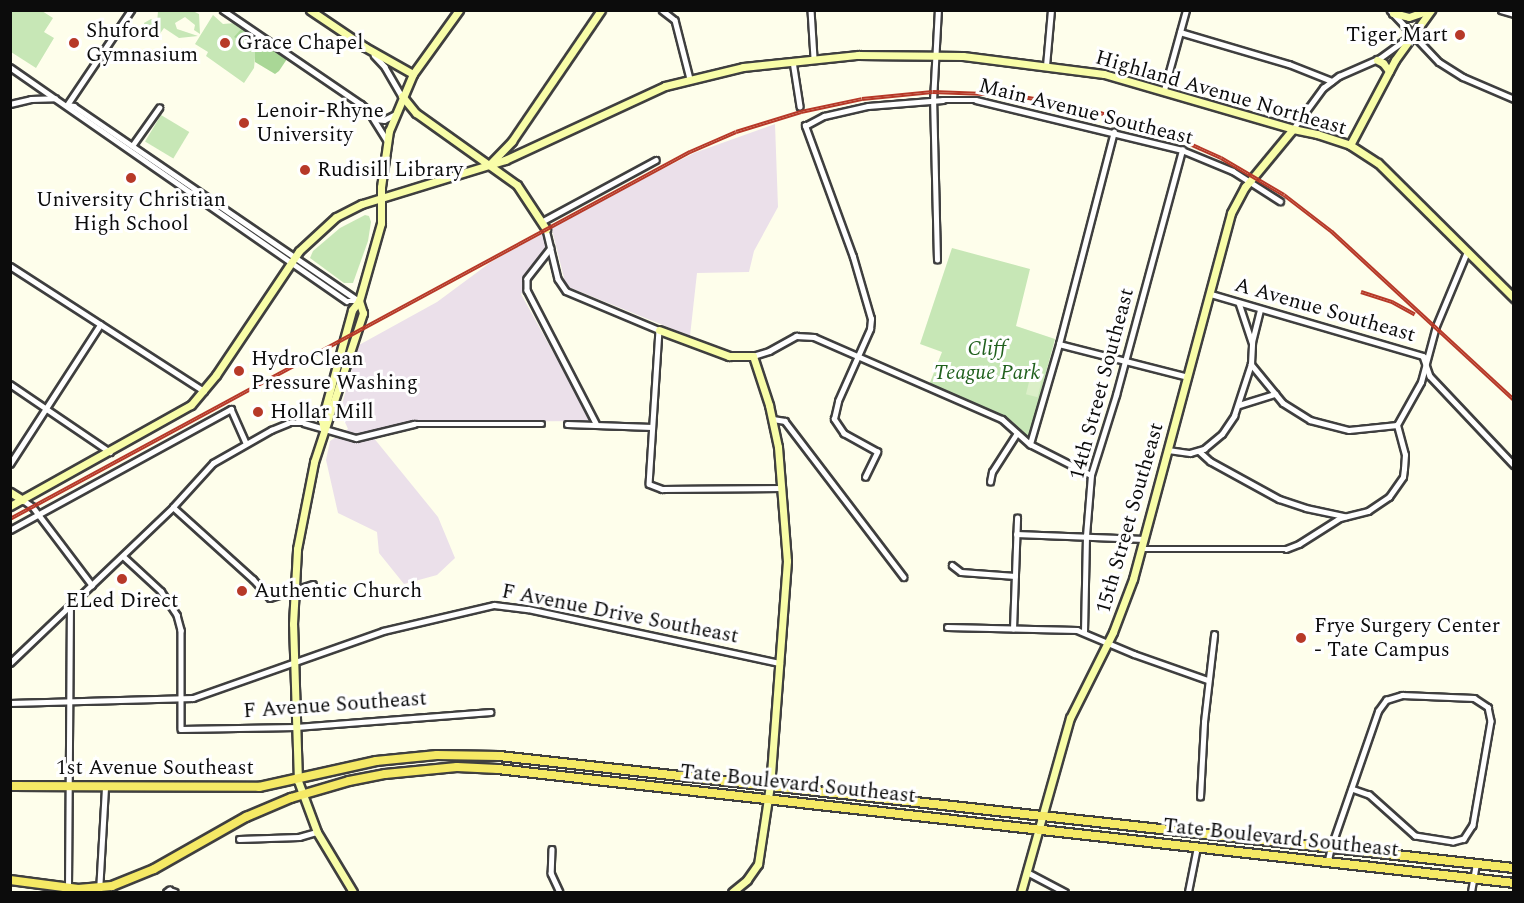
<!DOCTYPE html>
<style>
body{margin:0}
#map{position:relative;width:1524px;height:903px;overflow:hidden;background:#fefeeb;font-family:Spectral,serif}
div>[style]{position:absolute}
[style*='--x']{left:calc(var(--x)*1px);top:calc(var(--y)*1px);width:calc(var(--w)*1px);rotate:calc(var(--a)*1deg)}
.industrial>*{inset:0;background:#ebe0ea}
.green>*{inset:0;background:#c7e7b6;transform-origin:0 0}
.forest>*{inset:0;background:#a9d796}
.pitch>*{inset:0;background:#dbefc8;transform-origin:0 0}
.roads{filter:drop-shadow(2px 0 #3f3f3f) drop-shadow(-2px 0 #3f3f3f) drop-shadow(0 2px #3f3f3f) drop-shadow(0 -2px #3f3f3f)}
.street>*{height:4.5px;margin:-2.25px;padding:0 2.25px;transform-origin:2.25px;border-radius:2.25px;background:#fff}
.secondary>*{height:7px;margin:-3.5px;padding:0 3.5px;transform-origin:3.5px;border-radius:3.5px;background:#f8fda8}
.primary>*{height:8px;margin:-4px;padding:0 4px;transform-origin:4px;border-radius:4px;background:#f5e965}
.rail>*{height:4px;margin-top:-2px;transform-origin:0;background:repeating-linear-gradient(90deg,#fff 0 4.5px,#b73928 0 9px);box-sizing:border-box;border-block:2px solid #b73928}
.dots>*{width:16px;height:16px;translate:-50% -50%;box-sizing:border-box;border:3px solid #fff;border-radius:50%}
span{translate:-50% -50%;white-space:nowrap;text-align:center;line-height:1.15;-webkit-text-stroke:6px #fff;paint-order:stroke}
.poi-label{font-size:21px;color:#0c0c0c}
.left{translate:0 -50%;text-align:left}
.right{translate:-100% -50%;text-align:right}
.street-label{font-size:21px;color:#0c0c0c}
.park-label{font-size:21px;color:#21611e;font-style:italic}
.frame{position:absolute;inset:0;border:12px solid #0c0c0c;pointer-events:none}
</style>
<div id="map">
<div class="industrial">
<i style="clip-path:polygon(775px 124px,778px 207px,754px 251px,749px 272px,697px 273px,690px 336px,566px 286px,551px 226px,694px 153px)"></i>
<i style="clip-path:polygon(544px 232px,546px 258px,521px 294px,591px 421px,409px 422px,373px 431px,373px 437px,438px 517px,455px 558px,437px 575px,404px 584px,379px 553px,377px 532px,338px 513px,326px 460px,330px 441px,348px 429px,340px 411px,359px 345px,437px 302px,491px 262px)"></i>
</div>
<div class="green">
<i style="clip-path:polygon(10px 11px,42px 11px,53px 18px,44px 32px,54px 38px,36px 68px,11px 52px)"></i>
<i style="clip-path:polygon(158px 11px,193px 11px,199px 14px,200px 34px,194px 30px,195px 25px,185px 17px,175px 23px,177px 29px,198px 36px,179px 38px,164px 28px,157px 38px,157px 30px,146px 33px,144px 23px,151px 19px,157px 23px)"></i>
<i style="clip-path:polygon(213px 15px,223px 24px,235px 23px,242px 28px,235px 37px,256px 47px,254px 68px,244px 83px,206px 56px,208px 52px,195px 44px)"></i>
<i style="left:161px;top:115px;width:33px;height:31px;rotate:31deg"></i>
<i style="clip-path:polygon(365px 215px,369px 216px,371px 222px,368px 241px,353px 283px,344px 283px,310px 258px,313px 251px,340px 228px)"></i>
<i style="clip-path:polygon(952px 248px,1030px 269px,1016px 326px,1055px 339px,1029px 436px,1025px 437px,1013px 422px,929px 385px,942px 352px,920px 344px)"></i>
</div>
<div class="forest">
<i style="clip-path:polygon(242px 28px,287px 59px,279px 71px,275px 74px,255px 62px,255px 47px,240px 49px,239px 40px,234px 37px)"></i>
</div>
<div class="pitch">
<i style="left:1032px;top:370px;width:12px;height:25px;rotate:14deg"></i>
</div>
<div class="roads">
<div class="street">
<i style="--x:223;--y:10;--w:167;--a:34.3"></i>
<i style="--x:361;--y:104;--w:9;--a:41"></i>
<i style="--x:368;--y:110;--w:36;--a:58"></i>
<i style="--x:662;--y:10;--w:16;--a:38"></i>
<i style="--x:675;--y:20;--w:61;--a:75.7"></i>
<i style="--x:811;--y:10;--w:48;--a:86.4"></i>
<i style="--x:1390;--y:10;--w:71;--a:46.7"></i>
<i style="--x:1439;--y:62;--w:28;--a:32"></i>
<i style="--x:1463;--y:77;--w:56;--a:23.3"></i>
<i style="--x:1501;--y:10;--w:14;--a:17"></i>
<i style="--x:1180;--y:32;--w:114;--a:16.4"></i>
<i style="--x:1289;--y:64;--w:46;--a:21.6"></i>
<i style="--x:374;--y:55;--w:16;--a:47"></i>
<i style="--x:385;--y:67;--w:34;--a:60"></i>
<i style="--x:793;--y:61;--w:46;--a:81.2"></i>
<i style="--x:1046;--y:66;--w:56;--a:-84.9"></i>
<i style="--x:10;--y:67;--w:410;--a:34.8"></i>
<i style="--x:347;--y:301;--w:12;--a:0"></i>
<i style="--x:1164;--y:90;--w:83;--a:-74.6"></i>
<i style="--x:10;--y:104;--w:22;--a:-13"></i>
<i style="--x:31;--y:99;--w:24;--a:-2"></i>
<i style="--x:67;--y:105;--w:7;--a:8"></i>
<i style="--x:74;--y:106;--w:345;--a:34.4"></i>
<i style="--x:67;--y:105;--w:115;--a:-56"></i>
<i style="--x:375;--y:119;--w:9;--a:6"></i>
<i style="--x:384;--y:120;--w:11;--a:-27"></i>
<i style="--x:1293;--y:129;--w:51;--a:-53.8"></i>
<i style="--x:1323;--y:88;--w:20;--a:-37"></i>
<i style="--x:1339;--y:76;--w:45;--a:-23.7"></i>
<i style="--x:1380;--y:58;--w:34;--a:-36"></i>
<i style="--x:132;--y:146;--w:47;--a:-54.6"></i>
<i style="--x:543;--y:221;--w:128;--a:-28.4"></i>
<i style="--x:546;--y:229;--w:51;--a:76.5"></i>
<i style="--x:558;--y:279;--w:14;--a:56"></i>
<i style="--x:566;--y:291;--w:101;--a:22.8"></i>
<i style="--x:659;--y:330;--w:154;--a:93.7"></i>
<i style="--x:649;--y:484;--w:14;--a:21"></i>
<i style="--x:662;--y:489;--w:120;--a:-0.5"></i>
<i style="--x:551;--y:248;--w:39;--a:128"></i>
<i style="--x:527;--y:279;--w:11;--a:90"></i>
<i style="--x:527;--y:290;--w:150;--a:62.6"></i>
<i style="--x:937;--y:260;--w:159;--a:-91.4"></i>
<i style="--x:933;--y:101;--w:91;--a:-86.9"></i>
<i style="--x:10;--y:266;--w:231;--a:32.8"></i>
<i style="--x:1211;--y:294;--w:221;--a:16.3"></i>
<i style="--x:1423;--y:356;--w:21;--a:71"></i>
<i style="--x:1430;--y:376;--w:122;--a:46.7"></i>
<i style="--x:1239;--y:303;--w:41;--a:71.6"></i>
<i style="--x:1059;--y:344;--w:133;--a:14.3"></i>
<i style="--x:753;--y:356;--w:17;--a:-17"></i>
<i style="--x:769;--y:351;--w:31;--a:-29"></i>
<i style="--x:796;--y:336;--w:18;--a:3"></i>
<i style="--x:814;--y:337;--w:205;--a:23.6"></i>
<i style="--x:1002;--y:419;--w:38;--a:42"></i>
<i style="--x:1030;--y:444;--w:68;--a:26.9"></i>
<i style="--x:1251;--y:364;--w:50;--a:50.6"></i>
<i style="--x:1283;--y:403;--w:32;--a:32"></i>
<i style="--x:1310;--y:420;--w:40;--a:14.4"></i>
<i style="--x:1349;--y:430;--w:48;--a:-5.9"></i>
<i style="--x:10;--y:384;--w:121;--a:34.2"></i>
<i style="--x:1239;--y:405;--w:38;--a:-17"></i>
<i style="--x:773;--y:419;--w:12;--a:9"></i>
<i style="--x:785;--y:421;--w:196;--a:52.7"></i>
<i style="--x:567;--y:424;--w:85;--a:2"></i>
<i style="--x:1030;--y:444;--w:104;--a:-73.8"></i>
<i style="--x:1059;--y:344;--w:219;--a:-75.5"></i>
<i style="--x:1168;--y:450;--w:22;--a:8"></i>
<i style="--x:1190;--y:453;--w:15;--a:-16"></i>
<i style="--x:1204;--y:449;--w:23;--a:-40"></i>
<i style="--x:1222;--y:434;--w:22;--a:-56"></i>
<i style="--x:1234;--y:416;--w:55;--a:-71.9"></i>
<i style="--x:1251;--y:364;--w:22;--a:-87"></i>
<i style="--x:1252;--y:342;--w:33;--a:-76"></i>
<i style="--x:1199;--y:451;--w:15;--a:42"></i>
<i style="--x:1210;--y:461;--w:79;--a:28.8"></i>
<i style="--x:1279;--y:499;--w:28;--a:18"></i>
<i style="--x:1306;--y:508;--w:40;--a:12"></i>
<i style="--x:10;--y:464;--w:166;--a:-57.1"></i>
<i style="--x:865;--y:477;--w:28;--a:-64"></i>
<i style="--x:877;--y:452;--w:38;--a:-151"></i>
<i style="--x:844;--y:434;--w:18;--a:-124"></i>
<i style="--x:834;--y:419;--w:18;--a:-77"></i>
<i style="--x:838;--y:401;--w:79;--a:-66"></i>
<i style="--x:870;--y:329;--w:10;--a:-84"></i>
<i style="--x:871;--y:319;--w:65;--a:-106.2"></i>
<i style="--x:853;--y:257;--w:140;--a:-110.1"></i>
<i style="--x:805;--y:126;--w:21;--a:-28"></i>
<i style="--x:824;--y:116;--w:45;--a:-12.8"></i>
<i style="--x:868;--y:106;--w:75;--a:-4.6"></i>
<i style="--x:943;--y:100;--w:33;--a:0"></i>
<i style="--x:976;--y:100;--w:212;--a:13.6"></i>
<i style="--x:1182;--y:150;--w:55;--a:22.4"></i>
<i style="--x:1233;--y:171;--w:56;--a:32.6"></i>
<i style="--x:990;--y:482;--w:10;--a:-79"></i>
<i style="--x:992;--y:472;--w:46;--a:-57.3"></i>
<i style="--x:23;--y:500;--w:12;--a:35"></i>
<i style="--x:33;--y:507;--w:98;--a:52.9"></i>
<i style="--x:173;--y:507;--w:108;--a:42"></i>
<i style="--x:253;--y:579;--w:25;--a:48"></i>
<i style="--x:270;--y:598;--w:45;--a:-18"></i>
<i style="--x:10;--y:530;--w:252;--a:-28.7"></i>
<i style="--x:231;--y:409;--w:36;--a:66"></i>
<i style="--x:1016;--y:534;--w:128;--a:2.2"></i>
<i style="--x:1141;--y:549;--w:145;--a:0"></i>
<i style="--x:1286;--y:549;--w:14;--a:-21"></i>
<i style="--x:1299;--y:544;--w:49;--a:-32.4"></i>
<i style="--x:1340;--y:518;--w:29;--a:-14"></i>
<i style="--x:1368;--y:511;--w:25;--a:-34"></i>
<i style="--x:1389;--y:497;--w:24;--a:-55"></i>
<i style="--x:1403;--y:477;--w:8;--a:-83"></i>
<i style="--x:1404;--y:469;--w:14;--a:-86"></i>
<i style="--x:1405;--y:455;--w:31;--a:-105"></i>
<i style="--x:1397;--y:425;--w:49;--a:-60.8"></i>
<i style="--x:1421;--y:382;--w:58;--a:-75"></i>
<i style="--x:1436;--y:326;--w:80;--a:-67.3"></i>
<i style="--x:123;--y:556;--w:52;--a:42.6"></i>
<i style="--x:161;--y:591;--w:29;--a:56"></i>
<i style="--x:177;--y:615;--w:16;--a:75"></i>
<i style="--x:181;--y:630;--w:99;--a:90"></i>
<i style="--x:181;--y:729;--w:115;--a:-1"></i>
<i style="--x:296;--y:727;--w:195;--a:-4.4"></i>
<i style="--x:952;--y:565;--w:11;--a:38"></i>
<i style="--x:961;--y:572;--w:54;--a:4.2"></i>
<i style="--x:947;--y:627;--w:130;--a:1.3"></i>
<i style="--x:1077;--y:630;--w:62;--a:22.8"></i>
<i style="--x:1134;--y:654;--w:78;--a:19.4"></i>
<i style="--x:1013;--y:629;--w:111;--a:-87.9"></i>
<i style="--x:1084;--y:632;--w:96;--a:-88.8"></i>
<i style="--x:1086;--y:536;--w:61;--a:-85.3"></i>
<i style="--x:1091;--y:475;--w:84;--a:-72.6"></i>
<i style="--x:1116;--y:395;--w:254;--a:-74.9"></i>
<i style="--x:10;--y:663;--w:226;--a:-43.7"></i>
<i style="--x:173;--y:507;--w:59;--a:-47.7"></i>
<i style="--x:213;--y:463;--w:67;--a:-29.6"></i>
<i style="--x:271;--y:430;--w:18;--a:-22"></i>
<i style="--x:288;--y:423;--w:16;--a:0"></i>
<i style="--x:304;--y:423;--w:54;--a:16.1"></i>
<i style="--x:356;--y:438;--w:60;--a:-13.6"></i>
<i style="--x:414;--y:424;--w:128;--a:0"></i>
<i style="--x:10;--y:703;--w:183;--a:-1.6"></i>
<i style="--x:193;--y:698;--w:201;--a:-19.4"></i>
<i style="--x:383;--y:631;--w:114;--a:-13.2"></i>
<i style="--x:494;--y:605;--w:34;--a:7"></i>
<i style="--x:528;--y:609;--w:258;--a:12.1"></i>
<i style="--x:1200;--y:797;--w:75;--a:-86.9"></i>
<i style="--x:1204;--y:722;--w:88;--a:-83.4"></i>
<i style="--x:239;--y:839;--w:60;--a:-1.9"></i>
<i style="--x:299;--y:837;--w:19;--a:-16"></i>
<i style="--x:552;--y:849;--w:24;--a:92"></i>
<i style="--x:551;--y:873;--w:21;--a:65"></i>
<i style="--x:1328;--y:860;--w:13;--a:-77"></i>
<i style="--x:1331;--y:847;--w:144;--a:-70.9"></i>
<i style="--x:1378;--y:711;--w:14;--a:-54"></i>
<i style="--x:1386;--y:700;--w:17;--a:-17"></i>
<i style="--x:1402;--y:695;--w:72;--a:2.4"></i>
<i style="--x:1474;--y:698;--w:17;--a:33"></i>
<i style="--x:1488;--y:707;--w:14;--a:78"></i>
<i style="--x:1491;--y:721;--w:106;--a:99.8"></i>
<i style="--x:1473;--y:825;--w:17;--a:123"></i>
<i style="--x:1464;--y:839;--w:11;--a:165"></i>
<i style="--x:1453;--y:842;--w:38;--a:-171"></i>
<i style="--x:1415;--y:836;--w:62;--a:-138.3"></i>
<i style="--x:1369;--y:795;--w:18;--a:-161"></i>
<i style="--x:1027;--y:872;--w:43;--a:27.8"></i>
<i style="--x:68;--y:888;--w:282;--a:-89.6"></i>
<i style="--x:99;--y:892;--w:105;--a:-86.7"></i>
<i style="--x:166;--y:892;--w:4;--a:-34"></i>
<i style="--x:169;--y:890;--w:6;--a:18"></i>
<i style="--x:1188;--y:892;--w:46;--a:-78.7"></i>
<i style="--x:1471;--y:892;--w:28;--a:-80"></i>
</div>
<div class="secondary">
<i style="--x:310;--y:10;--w:66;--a:33.9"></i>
<i style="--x:365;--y:47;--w:55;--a:29.4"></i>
<i style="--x:1393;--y:13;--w:16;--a:14"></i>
<i style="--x:1409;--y:17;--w:21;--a:-19"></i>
<i style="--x:1377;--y:60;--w:7;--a:27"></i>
<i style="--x:1383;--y:63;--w:10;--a:53"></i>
<i style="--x:402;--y:96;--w:22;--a:51"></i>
<i style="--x:416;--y:113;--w:124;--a:35.5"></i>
<i style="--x:517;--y:185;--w:53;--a:56.6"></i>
<i style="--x:1350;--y:145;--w:96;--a:-62.1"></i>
<i style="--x:1395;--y:60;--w:62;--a:-54.2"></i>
<i style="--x:490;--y:164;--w:32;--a:-46"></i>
<i style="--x:512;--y:141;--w:158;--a:-55.8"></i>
<i style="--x:659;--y:330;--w:75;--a:20.4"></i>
<i style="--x:729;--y:356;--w:24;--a:0"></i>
<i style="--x:753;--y:356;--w:52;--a:71.9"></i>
<i style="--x:769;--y:405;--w:43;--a:77.9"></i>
<i style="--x:778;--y:447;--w:114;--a:85.5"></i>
<i style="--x:787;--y:561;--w:225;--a:94.3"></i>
<i style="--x:770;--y:785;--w:80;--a:98.6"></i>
<i style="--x:758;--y:864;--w:19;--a:125"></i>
<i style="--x:747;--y:880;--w:19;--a:141"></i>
<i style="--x:324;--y:430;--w:10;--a:-101"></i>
<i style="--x:322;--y:420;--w:114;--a:-74.7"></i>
<i style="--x:352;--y:310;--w:11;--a:-52"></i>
<i style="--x:10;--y:492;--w:15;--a:32"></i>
<i style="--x:10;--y:506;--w:207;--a:-29.2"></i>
<i style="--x:191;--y:405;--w:39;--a:-50"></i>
<i style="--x:216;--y:375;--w:149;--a:-56.2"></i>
<i style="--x:299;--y:251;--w:50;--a:-42.6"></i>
<i style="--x:336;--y:217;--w:29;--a:-27"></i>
<i style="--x:362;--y:204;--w:150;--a:-17.1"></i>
<i style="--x:505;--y:160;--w:176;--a:-24.8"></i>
<i style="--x:665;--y:86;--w:80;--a:-13.7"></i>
<i style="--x:743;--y:67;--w:116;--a:-6"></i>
<i style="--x:858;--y:55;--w:105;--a:0.5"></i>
<i style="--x:963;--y:56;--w:142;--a:7.3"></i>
<i style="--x:1104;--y:74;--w:197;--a:16.2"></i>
<i style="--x:1293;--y:129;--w:25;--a:12"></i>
<i style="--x:1317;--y:134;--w:35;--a:18"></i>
<i style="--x:1350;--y:145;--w:33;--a:33"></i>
<i style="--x:1378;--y:163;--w:192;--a:44.8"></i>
<i style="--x:353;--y:892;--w:70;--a:-121"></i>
<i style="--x:317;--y:832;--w:54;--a:-110.4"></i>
<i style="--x:298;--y:781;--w:157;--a:-91.8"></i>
<i style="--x:293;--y:624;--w:75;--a:-86.9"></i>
<i style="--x:297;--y:549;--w:89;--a:-78.9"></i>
<i style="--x:314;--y:462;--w:157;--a:-71.8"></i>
<i style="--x:363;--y:313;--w:13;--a:-108"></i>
<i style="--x:359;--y:301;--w:81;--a:-74.2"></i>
<i style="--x:381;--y:223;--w:36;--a:-90"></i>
<i style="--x:381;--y:187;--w:57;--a:-81.9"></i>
<i style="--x:389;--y:131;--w:62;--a:-67.2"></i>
<i style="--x:413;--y:74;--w:79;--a:-54.3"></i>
<i style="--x:1021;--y:892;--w:181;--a:-74.3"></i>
<i style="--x:1070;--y:718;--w:96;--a:-63.4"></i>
<i style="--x:1113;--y:632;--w:57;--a:-69.3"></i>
<i style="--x:1133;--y:579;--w:379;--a:-75"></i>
<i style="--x:1231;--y:213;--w:30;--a:-62"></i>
<i style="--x:1245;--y:187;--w:75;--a:-50.4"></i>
</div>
<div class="primary">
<i style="--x:10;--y:786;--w:249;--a:0.2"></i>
<i style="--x:259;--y:787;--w:120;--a:-12.5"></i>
<i style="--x:376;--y:761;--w:61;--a:-5.6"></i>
<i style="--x:437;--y:755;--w:62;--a:0.9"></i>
<i style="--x:499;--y:756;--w:1021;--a:6.3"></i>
<i style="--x:10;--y:880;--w:69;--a:7.5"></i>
<i style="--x:78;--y:889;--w:34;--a:-5"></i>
<i style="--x:112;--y:886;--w:45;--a:-22"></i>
<i style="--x:154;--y:869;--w:106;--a:-29.5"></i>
<i style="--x:246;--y:817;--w:49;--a:-22.9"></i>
<i style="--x:291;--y:798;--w:60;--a:-16.3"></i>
<i style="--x:349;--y:781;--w:37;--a:-11"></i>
<i style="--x:385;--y:774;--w:72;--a:-5.6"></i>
<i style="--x:457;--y:767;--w:41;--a:2.8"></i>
<i style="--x:498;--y:769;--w:1022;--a:6.4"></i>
</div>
</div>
<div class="rail">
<i style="--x:1361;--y:292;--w:33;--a:18"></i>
<i style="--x:1392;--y:302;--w:26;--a:29"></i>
<i style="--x:10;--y:519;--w:773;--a:-28.36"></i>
<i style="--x:690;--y:152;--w:50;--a:-23.5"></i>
<i style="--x:736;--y:132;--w:68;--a:-17.1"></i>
<i style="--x:801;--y:112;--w:62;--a:-12"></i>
<i style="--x:862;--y:99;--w:71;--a:-5.6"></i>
<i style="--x:933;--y:92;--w:78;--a:2.2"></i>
<i style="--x:1011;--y:95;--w:71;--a:9.7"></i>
<i style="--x:1081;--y:107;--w:93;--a:17.5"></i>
<i style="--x:1170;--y:135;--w:56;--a:24.3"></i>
<i style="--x:1221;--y:158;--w:73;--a:30.4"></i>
<i style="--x:1284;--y:195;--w:61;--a:37.6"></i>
<i style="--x:1332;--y:232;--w:248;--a:42.7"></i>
</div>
<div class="dots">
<i style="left:1460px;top:35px;background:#b73928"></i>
<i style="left:74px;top:43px;background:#b73928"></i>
<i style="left:225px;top:43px;background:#b73928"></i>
<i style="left:244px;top:123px;background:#b73928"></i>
<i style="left:305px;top:170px;background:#b73928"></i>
<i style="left:131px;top:178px;background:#b73928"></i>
<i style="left:239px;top:371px;background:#b73928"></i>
<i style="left:258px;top:412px;background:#b73928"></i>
<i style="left:122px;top:579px;background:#b73928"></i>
<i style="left:242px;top:591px;background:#b73928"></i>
<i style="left:1301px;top:638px;background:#b73928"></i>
</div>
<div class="poi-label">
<span class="left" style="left:86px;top:43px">Shuford<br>Gymnasium</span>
<span class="right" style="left:1448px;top:35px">Tiger Mart</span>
<span class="left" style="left:237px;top:43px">Grace Chapel</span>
<span class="left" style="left:256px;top:123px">Lenoir-Rhyne<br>University</span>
<span class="left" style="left:317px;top:170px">Rudisill Library</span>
<span style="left:131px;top:212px">University Christian<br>High School</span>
<span class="left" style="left:251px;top:371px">HydroClean<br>Pressure Washing</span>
<span class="left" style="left:270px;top:412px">Hollar Mill</span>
<span class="left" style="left:254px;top:591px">Authentic Church</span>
<span style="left:122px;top:601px">ELed Direct</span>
<span class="left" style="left:1314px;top:638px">Frye Surgery Center<br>- Tate Campus</span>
</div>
<div class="street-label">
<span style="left:1221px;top:93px;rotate:16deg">Highland Avenue Northeast</span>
<span style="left:1086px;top:112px;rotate:14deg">Main Avenue Southeast</span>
<span style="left:1325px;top:310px;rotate:16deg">A Avenue Southeast</span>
<span style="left:1102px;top:384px;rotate:-75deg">14th Street Southeast</span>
<span style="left:1130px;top:518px;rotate:-74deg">15th Street Southeast</span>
<span style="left:620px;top:614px;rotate:11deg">F Avenue Drive Southeast</span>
<span style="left:335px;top:705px;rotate:-4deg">F Avenue Southeast</span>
<span style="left:155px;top:768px">1st Avenue Southeast</span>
<span style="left:798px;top:784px;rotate:6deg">Tate Boulevard Southeast</span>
<span style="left:1281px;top:838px;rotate:6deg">Tate Boulevard Southeast</span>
</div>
<div class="park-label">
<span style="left:987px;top:361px">Cliff<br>Teague Park</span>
</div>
<div class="frame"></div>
</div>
